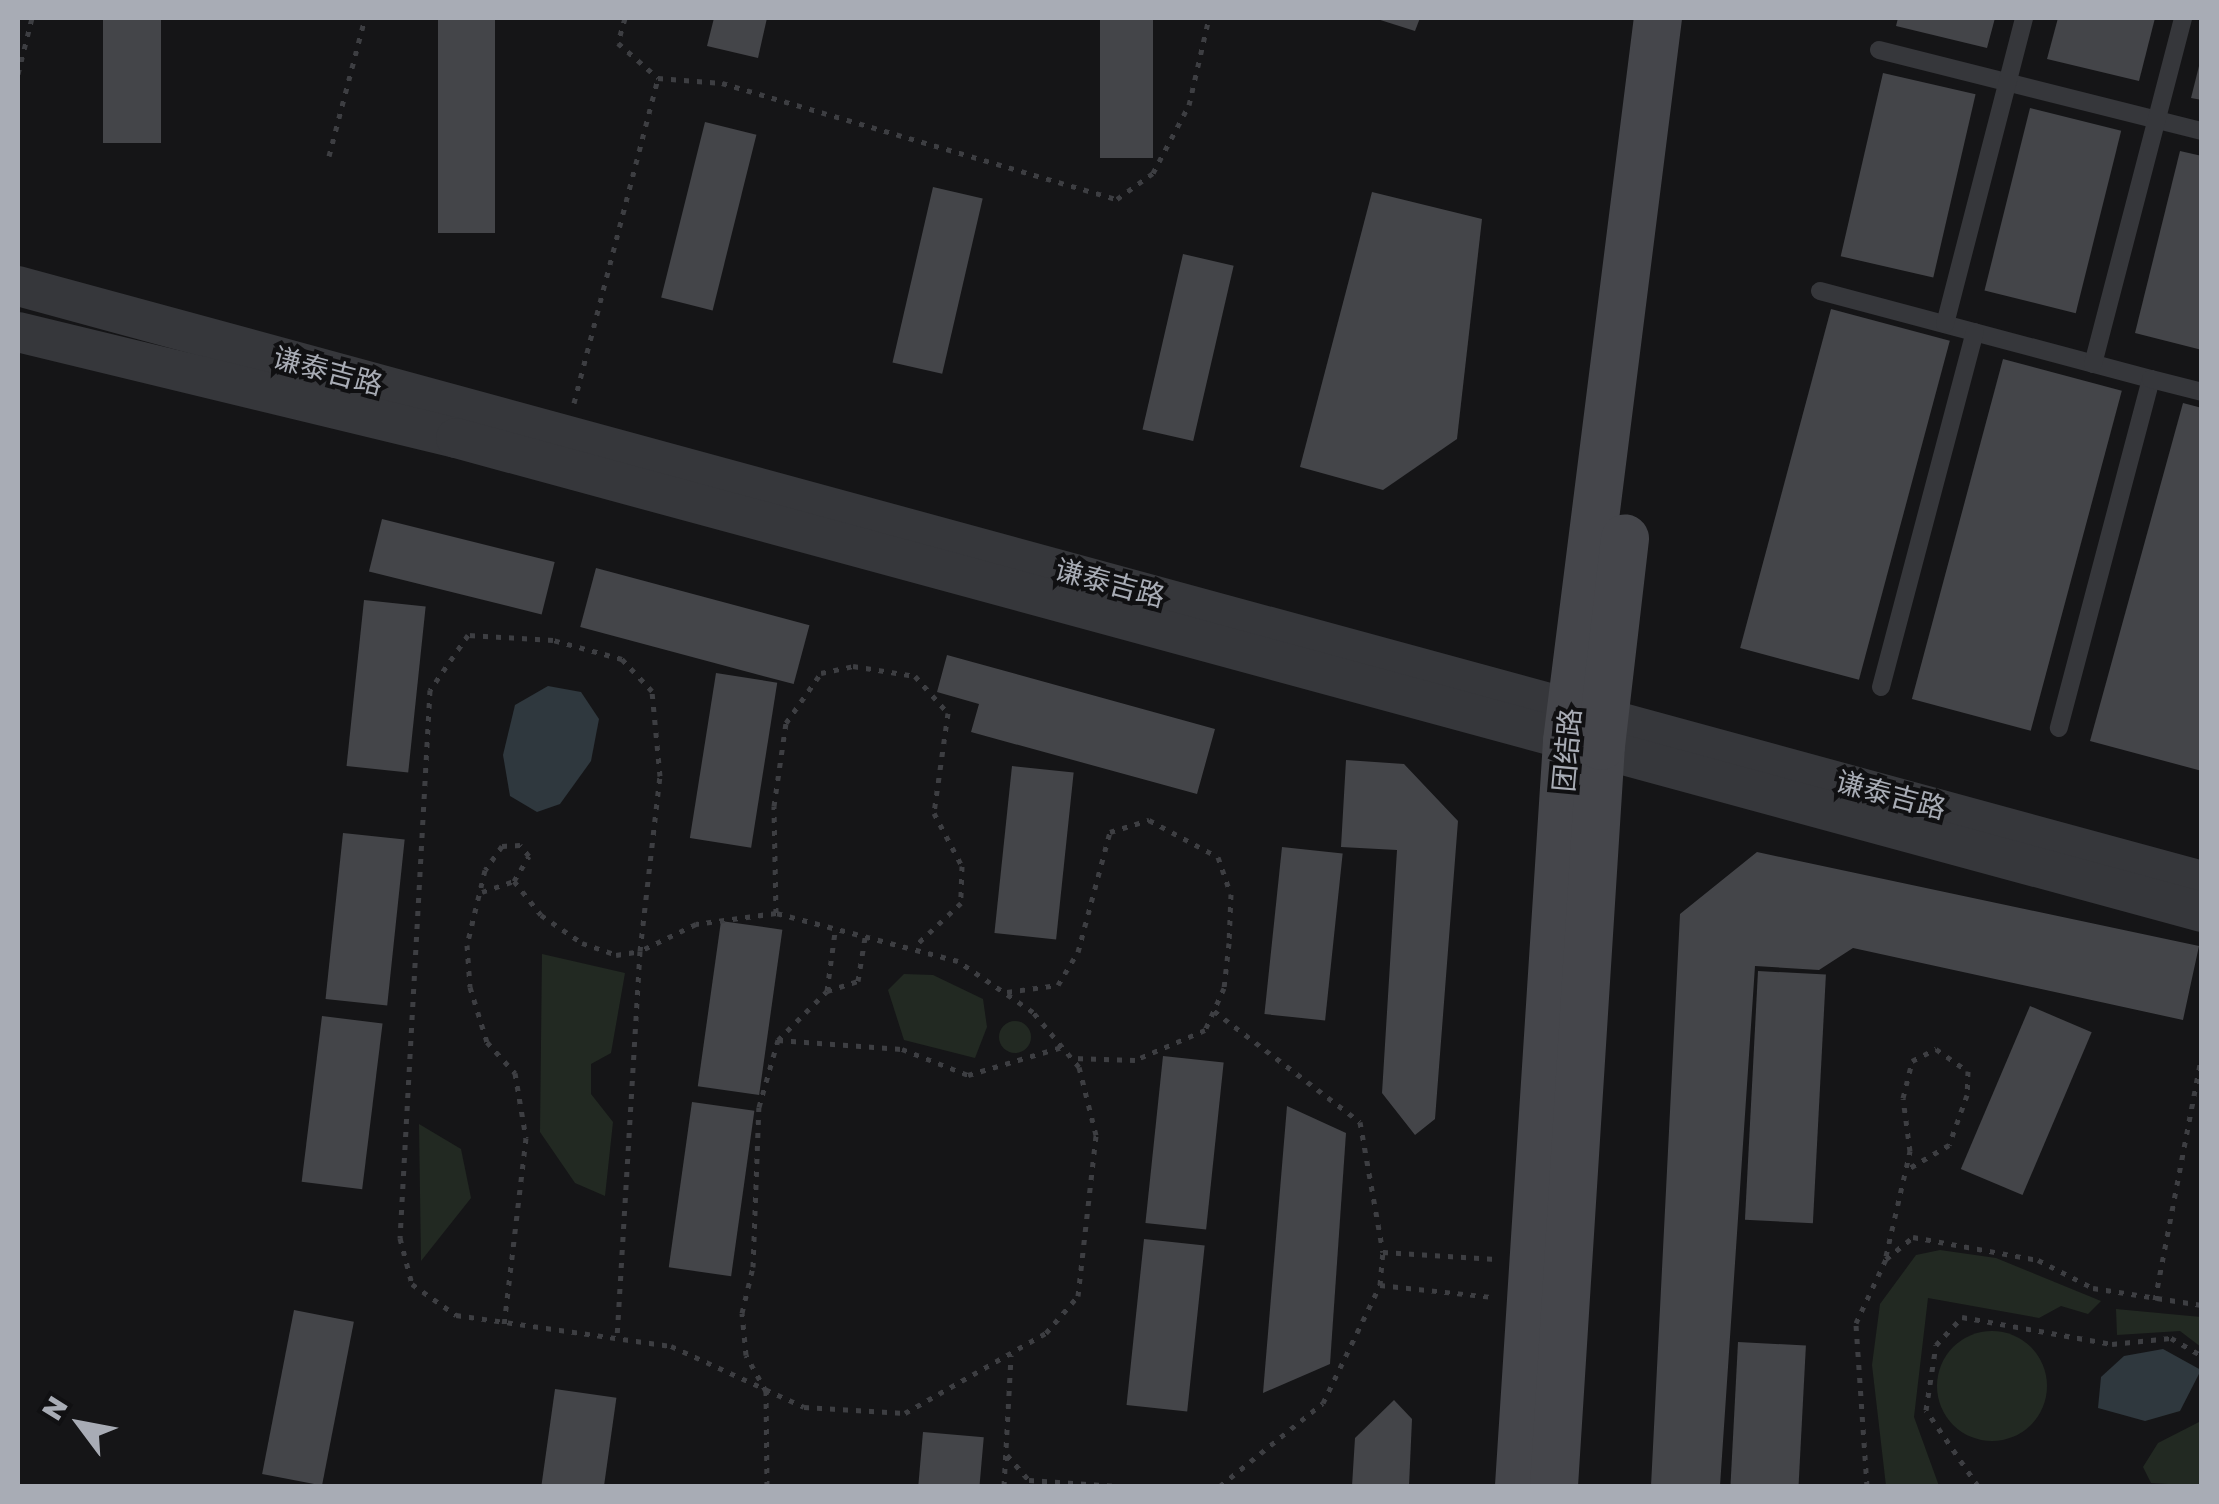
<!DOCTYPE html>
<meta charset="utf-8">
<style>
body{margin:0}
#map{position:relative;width:2219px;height:1504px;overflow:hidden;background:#151517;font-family:"Golos Text","Noto Sans SC",sans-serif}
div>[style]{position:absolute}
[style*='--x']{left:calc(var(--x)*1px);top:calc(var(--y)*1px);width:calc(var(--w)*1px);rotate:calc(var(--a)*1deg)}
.green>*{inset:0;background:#222922}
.round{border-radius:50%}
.water>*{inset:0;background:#2f383e}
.building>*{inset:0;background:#444549;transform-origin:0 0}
.path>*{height:5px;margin-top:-2.5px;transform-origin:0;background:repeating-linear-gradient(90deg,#3d3e42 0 5px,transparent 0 13px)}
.service>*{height:18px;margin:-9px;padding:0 9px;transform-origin:9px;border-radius:9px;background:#36373b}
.tertiary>*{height:40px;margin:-20px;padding:0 20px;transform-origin:20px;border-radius:20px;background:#36373b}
.secondary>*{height:48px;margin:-24px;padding:0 24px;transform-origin:24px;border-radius:24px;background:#45464b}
span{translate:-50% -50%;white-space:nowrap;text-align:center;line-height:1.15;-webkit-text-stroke:8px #101012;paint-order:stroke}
.street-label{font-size:28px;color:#a8acb5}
.frame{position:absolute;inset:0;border:20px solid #a8acb5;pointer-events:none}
.north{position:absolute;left:30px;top:1374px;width:100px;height:100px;-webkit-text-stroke:8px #101012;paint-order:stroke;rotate:302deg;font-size:28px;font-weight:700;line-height:40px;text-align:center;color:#a8acb5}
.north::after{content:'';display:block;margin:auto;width:35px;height:45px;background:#a8acb5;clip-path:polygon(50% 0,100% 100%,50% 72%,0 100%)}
</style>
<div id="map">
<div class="green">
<i style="clip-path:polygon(542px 954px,625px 973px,611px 1053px,591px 1064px,591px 1094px,613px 1122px,605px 1196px,575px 1183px,540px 1132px)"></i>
<i style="clip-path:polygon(904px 974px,933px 975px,983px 999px,987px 1027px,975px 1058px,904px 1040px,888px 990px)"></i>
<i class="round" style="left:999px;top:1021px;width:32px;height:32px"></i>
<i style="clip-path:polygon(419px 1124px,461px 1149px,471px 1198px,421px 1261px)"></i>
<i style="clip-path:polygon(1940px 1250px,1996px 1258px,2101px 1301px,2088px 1314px,2061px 1306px,2039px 1318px,1928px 1298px,1914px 1417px,1939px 1486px,1886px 1486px,1872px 1365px,1880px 1304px,1916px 1255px)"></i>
<i style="clip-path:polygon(2116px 1309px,2201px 1317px,2201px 1347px,2180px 1331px,2117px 1335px)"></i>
<i class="round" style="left:1937px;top:1331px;width:110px;height:110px"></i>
<i style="clip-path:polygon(2201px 1421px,2201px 1486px,2151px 1483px,2143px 1467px,2158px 1443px)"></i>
</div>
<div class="water">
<i style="clip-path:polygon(548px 686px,581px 692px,599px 719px,591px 761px,560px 804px,537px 812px,510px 796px,503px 755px,515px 705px)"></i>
<i style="clip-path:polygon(2163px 1349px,2201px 1370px,2180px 1411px,2145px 1421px,2098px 1408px,2101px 1377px,2124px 1356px)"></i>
</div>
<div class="building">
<i style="left:103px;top:18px;width:58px;height:125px"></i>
<i style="left:438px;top:18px;width:57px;height:215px"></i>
<i style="clip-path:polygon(714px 18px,767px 18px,758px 58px,707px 46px)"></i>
<i style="left:1100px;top:18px;width:53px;height:140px"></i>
<i style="clip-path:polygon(1374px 18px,1420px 18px,1415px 31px)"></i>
<i style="clip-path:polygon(1898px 18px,1995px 18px,1987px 48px,1896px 26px)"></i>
<i style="clip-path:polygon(2058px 18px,2155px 18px,2139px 81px,2047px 59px)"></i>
<i style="clip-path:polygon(2200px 62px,2202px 62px,2202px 100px,2191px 98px)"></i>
<i style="left:1883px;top:73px;width:95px;height:188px;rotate:13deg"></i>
<i style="left:2030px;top:108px;width:94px;height:188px;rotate:14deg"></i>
<i style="left:705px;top:122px;width:53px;height:181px;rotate:14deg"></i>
<i style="clip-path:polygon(2180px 151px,2202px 156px,2202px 350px,2135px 333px)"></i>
<i style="left:933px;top:187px;width:51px;height:180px;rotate:13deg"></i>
<i style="clip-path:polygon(1372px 192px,1482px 219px,1457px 439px,1383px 490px,1300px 467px)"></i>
<i style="left:1183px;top:254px;width:52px;height:180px;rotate:13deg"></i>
<i style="left:1831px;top:309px;width:123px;height:351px;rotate:15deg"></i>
<i style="left:2003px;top:359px;width:123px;height:352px;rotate:15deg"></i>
<i style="clip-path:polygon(2183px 403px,2202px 408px,2202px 771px,2090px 741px)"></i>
<i style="left:382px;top:519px;width:178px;height:54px;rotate:14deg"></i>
<i style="left:596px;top:568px;width:221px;height:61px;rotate:15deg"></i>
<i style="left:364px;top:600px;width:62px;height:167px;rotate:6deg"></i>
<i style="clip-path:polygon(947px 655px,1215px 729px,1197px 794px,971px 732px,979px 704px,937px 692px)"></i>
<i style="left:716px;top:673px;width:62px;height:167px;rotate:9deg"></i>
<i style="clip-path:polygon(1346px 760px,1404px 764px,1458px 821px,1435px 1119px,1415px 1135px,1382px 1093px,1397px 850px,1341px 847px)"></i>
<i style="left:1012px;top:766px;width:62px;height:168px;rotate:6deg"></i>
<i style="left:343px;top:833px;width:62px;height:167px;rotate:6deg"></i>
<i style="left:1282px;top:847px;width:61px;height:168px;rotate:6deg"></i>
<i style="clip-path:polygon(1757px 852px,2199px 946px,2183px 1020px,1853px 948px,1819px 970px,1755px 966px,1720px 1486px,1651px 1486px,1680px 914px)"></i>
<i style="left:721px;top:921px;width:62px;height:167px;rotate:8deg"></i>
<i style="left:1758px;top:971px;width:68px;height:249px;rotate:3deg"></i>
<i style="left:2030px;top:1006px;width:67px;height:177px;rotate:23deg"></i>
<i style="left:322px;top:1016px;width:61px;height:167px;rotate:7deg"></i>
<i style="left:1163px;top:1056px;width:61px;height:168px;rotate:6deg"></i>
<i style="left:692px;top:1102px;width:63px;height:167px;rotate:8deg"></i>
<i style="clip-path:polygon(1287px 1106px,1346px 1133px,1330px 1364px,1263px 1393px)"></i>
<i style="left:1144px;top:1239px;width:61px;height:167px;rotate:6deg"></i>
<i style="left:294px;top:1310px;width:61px;height:167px;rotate:11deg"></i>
<i style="left:1738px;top:1342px;width:68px;height:144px;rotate:3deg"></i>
<i style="left:555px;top:1389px;width:62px;height:98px;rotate:8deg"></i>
<i style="clip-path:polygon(1394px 1400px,1412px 1419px,1409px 1486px,1352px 1486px,1355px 1438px)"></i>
<i style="left:923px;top:1432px;width:61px;height:54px;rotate:5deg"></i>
</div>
<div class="path">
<i style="--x:625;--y:18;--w:26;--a:106"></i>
<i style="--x:618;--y:43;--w:53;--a:41.2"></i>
<i style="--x:18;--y:74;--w:58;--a:-76"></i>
<i style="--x:329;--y:156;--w:143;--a:-75.4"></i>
<i style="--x:574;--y:403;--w:336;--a:-75.5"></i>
<i style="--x:658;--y:78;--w:64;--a:4.5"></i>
<i style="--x:722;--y:83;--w:412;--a:16.4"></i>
<i style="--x:1117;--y:199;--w:44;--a:-35.8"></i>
<i style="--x:1153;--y:173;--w:77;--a:-62.1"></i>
<i style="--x:1189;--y:105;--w:89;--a:-77.1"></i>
<i style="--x:514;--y:881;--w:43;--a:51.5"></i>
<i style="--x:541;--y:915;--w:50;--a:34.3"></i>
<i style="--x:582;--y:943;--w:36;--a:19"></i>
<i style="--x:616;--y:955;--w:24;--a:-9"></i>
<i style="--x:640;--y:951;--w:176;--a:-83.5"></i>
<i style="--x:660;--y:776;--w:85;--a:-95.4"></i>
<i style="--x:652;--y:691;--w:44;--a:-133.2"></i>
<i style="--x:622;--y:659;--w:72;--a:-164.6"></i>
<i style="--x:553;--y:640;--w:85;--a:-176.6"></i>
<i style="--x:468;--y:635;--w:67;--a:124.6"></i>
<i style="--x:430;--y:690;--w:549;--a:93.13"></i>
<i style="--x:400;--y:1238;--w:48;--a:75.4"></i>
<i style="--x:412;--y:1284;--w:54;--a:35.2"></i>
<i style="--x:456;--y:1315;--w:217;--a:8.2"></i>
<i style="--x:671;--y:1346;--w:146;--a:24.6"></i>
<i style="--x:804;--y:1407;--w:101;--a:3.4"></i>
<i style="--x:905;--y:1413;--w:162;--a:-29.6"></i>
<i style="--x:1046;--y:1333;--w:49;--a:-49.1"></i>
<i style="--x:1078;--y:1296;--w:162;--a:-83.6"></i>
<i style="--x:1096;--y:1135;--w:70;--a:-104"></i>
<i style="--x:1079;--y:1067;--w:72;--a:-129.9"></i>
<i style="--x:1033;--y:1012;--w:91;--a:-145.8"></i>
<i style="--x:958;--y:961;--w:188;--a:-165.2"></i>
<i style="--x:776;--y:913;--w:81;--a:172.2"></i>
<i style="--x:696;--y:924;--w:62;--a:154.3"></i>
<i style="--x:640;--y:951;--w:386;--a:93.4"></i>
<i style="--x:482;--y:892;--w:34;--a:-19"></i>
<i style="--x:514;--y:881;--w:29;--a:-59"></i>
<i style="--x:529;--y:856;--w:14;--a:-129"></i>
<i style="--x:520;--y:845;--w:18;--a:177"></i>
<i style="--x:502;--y:846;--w:29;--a:125"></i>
<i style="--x:485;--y:870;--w:77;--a:103.5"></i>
<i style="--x:467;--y:945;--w:42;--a:85.9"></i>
<i style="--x:470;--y:987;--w:58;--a:72.8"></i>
<i style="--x:487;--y:1042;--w:42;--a:47.9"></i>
<i style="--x:515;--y:1073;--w:66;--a:80.4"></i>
<i style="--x:526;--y:1138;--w:188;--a:96.7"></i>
<i style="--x:776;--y:913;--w:107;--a:-91.1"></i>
<i style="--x:774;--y:806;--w:84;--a:-81.8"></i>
<i style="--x:786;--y:723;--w:61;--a:-55"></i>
<i style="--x:821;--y:673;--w:33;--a:-12"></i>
<i style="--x:853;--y:666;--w:63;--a:9.2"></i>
<i style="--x:915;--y:676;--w:50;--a:48.3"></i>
<i style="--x:948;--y:713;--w:101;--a:98"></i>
<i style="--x:934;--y:813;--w:60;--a:62.2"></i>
<i style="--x:962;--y:866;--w:37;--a:92"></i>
<i style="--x:961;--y:903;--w:63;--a:136.9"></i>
<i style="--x:827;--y:991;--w:33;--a:-18"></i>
<i style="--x:858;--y:981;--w:44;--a:-80.8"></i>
<i style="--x:1007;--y:992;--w:51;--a:-7.8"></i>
<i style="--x:1058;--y:985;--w:39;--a:-59"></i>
<i style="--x:1078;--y:952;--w:124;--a:-75.1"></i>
<i style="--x:1110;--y:832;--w:41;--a:-17.1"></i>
<i style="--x:1149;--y:820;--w:78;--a:28.2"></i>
<i style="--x:1218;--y:857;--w:39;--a:71"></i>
<i style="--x:1231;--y:894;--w:49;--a:92.3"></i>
<i style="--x:1229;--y:943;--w:45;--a:96.3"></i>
<i style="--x:1224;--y:988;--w:46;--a:114.3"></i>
<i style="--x:1205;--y:1030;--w:76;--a:156.8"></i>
<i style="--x:1135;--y:1060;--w:63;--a:-178.2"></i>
<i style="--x:1214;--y:1011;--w:183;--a:37.2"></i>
<i style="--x:1360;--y:1122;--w:132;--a:80"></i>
<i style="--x:1383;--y:1252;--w:113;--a:3.5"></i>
<i style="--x:778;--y:1040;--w:124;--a:4.2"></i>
<i style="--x:902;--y:1049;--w:71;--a:21.5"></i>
<i style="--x:968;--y:1075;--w:98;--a:-16.6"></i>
<i style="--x:1886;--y:1256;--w:108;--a:-77.1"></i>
<i style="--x:1910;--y:1151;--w:53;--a:-97.5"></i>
<i style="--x:1903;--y:1098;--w:38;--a:-76"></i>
<i style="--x:1912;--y:1061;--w:27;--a:-27"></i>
<i style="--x:1936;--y:1049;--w:39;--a:35"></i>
<i style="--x:1968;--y:1071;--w:24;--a:92"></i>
<i style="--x:1967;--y:1095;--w:53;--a:109.8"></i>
<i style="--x:1949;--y:1145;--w:48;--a:149.7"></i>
<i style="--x:1380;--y:1285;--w:33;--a:-85"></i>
<i style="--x:2155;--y:1300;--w:251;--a:-79.2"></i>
<i style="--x:1007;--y:1455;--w:33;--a:49"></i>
<i style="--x:1029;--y:1480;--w:88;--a:3.9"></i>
<i style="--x:767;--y:1486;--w:95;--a:-90.6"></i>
<i style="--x:766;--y:1391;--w:41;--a:-119.1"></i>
<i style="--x:746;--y:1355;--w:42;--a:-95.4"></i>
<i style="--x:742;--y:1313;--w:47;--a:-76.6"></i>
<i style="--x:753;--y:1267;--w:160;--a:-87.9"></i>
<i style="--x:759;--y:1107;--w:70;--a:-74.2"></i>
<i style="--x:778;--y:1040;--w:69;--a:-45"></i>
<i style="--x:827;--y:991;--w:60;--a:-82.3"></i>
<i style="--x:1004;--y:1486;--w:131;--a:-86.9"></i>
<i style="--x:1220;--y:1486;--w:132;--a:-38.9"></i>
<i style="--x:1323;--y:1403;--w:131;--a:-64.2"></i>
<i style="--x:1380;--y:1285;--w:114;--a:6.1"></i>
<i style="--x:1867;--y:1486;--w:163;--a:-93.9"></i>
<i style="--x:1856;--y:1323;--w:71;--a:-64.9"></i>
<i style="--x:1886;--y:1259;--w:35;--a:-39"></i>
<i style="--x:1913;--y:1237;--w:127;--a:10.4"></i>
<i style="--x:2038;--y:1260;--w:62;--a:27"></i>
<i style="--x:2093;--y:1288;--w:110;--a:8.9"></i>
<i style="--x:1978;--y:1486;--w:92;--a:-124.4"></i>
<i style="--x:1926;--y:1410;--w:66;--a:-81.3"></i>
<i style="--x:1936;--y:1345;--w:38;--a:-47"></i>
<i style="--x:1962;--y:1317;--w:152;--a:10.2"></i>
<i style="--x:2112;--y:1344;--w:59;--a:-5.8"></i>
<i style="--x:2171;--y:1338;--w:36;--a:30"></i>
</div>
<div class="service">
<i style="--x:1879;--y:50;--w:333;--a:14.1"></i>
<i style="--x:1820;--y:291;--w:342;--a:14.9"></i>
<i style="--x:2151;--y:379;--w:361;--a:104.8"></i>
<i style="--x:1945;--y:324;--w:316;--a:-75.5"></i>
<i style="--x:2093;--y:364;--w:358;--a:-75.4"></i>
<i style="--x:2151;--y:379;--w:53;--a:14.3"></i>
<i style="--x:1881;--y:687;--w:367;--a:-75.2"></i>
</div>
<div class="tertiary">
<i style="--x:18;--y:286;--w:2264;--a:15.24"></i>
<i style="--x:18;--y:332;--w:451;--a:13.6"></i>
<i style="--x:456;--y:438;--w:1809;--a:15.19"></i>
</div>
<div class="secondary">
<i style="--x:1519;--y:1486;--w:747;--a:-86.31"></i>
<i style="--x:1567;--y:741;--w:729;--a:-82.83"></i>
<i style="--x:1554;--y:1486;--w:741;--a:-86.37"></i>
<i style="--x:1601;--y:746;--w:209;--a:-83.4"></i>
</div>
<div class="street-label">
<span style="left:328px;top:371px;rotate:15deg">谦泰吉路</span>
<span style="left:1110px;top:583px;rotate:15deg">谦泰吉路</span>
<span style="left:1567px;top:750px;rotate:-85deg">团结路</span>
<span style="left:1891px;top:795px;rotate:15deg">谦泰吉路</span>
</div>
<div class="frame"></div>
<div class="north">N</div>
</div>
